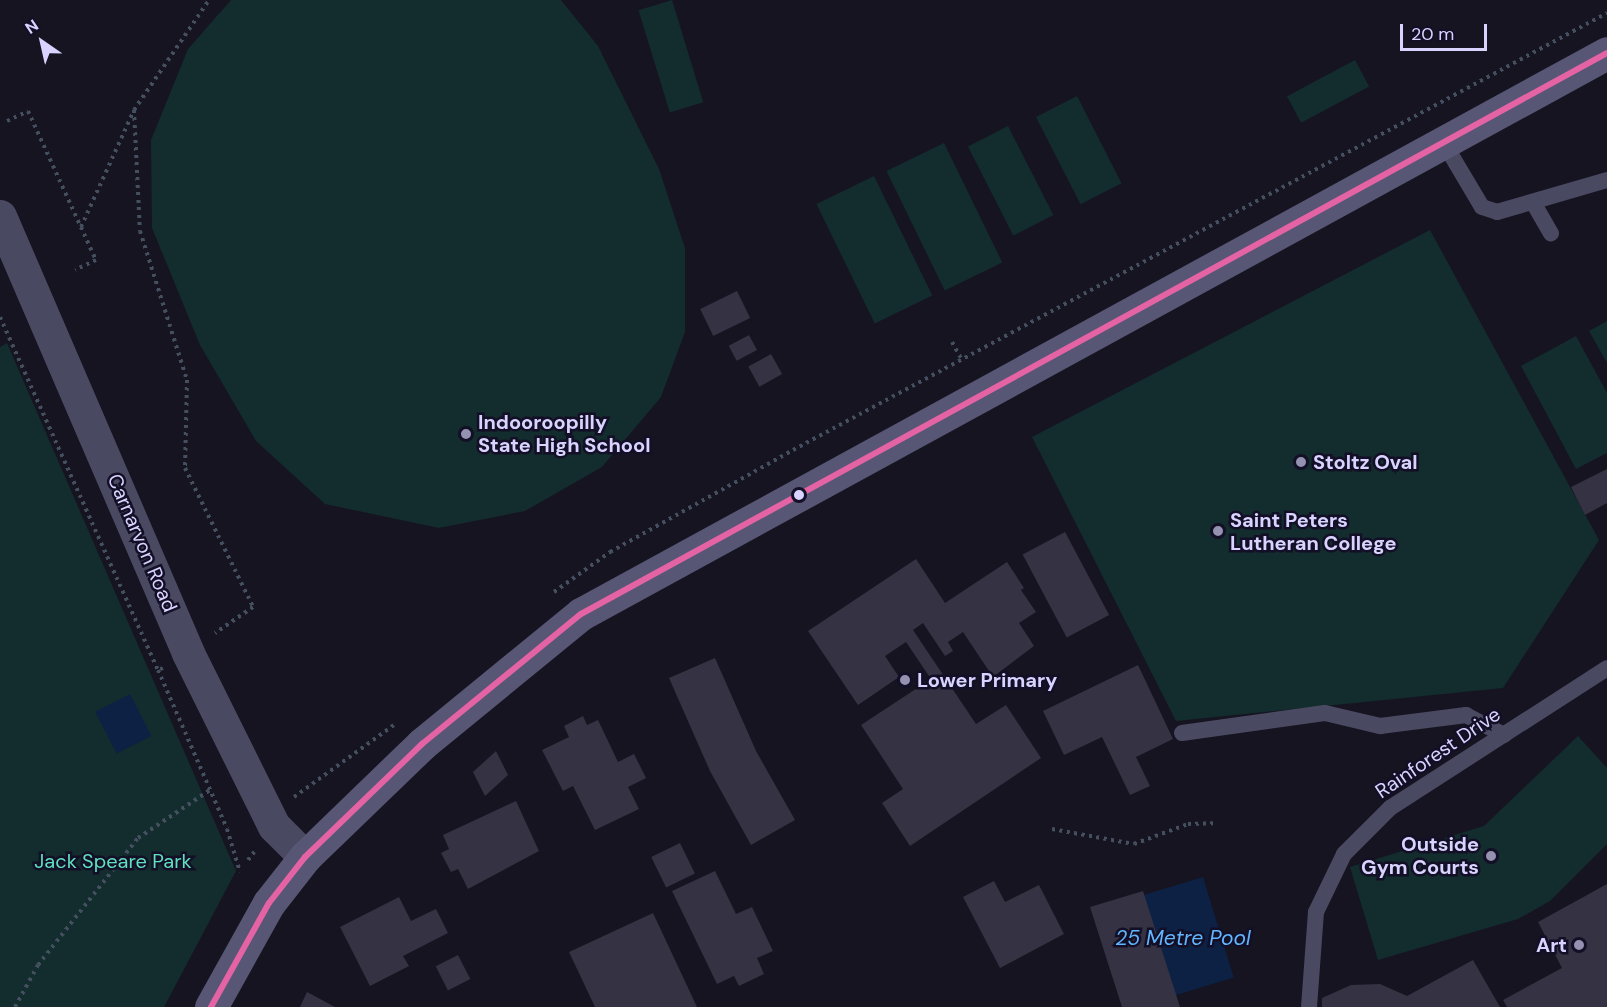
<!DOCTYPE html>
<style>
body{margin:0}
#map{position:relative;width:1607px;height:1007px;overflow:hidden;background:#161421;font-family:"DM Sans",sans-serif}
div>[style]{position:absolute}
[style*='--x']{left:calc(var(--x)*1px);top:calc(var(--y)*1px);width:calc(var(--w)*1px);rotate:calc(var(--a)*1deg)}
.green>*{inset:0;background:#132c2d;transform-origin:0 0}
.water>*{inset:0;background:#0d2144;transform-origin:0 0}
.building>*{inset:0;background:#343243;transform-origin:0 0}
.path>*{height:4px;margin-top:-2px;transform-origin:0;background:repeating-linear-gradient(90deg,#44505f 0 3px,transparent 0 7.5px)}
.lane>*{height:16px;margin:-8px;padding:0 8px;transform-origin:8px;border-radius:8px;background:#4a4962}
.street>*{height:33px;margin:-16.5px;padding:0 16.5px;transform-origin:16.5px;border-radius:16.5px;background:#4a4962}
.secondary>*{height:33px;margin:-16.5px;padding:0 16.5px;transform-origin:16.5px;border-radius:16.5px;background:#575674}
.bus-1>*{height:6px;margin:-3px;padding:0 3px;transform-origin:3px;border-radius:3px;background:#e463a4}
.dots>*{width:16px;height:16px;translate:-50% -50%;box-sizing:border-box;border:3px solid #130f26;border-radius:50%}
span{translate:-50% -50%;white-space:nowrap;text-align:center;line-height:1.15;-webkit-text-stroke:5px #130f26;paint-order:stroke}
.poi-label{font-size:20px;color:#d9d4ff;font-weight:700}
.left{translate:0 -50%;text-align:left}
.right{translate:-100% -50%;text-align:right}
.street-label{font-size:20px;color:#d9d4ff}
.park-label{font-size:20px;color:#5fe0c0}
.water-label{font-size:21px;color:#62b6ff;font-style:italic}
.north{position:absolute;left:12px;top:12px;width:60px;height:60px;-webkit-text-stroke:4px #130f26;paint-order:stroke;rotate:326deg;font-size:16px;font-weight:700;line-height:24px;text-align:center;color:#d9d4ff}
.north::after{content:'';display:block;margin:auto;width:21px;height:27px;background:#d9d4ff;clip-path:polygon(50% 0,100% 100%,50% 72%,0 100%)}
.scale{position:absolute;left:1400px;top:24px;width:87px;height:27px;box-sizing:border-box;border:3px solid #d9d4ff;border-top:0;padding-left:8px;font-size:18px;line-height:21px;white-space:nowrap;color:#d9d4ff;-webkit-text-stroke:4px #130f26;paint-order:stroke}
</style>
<div id="map">
<div class="green">
<i style="clip-path:polygon(231px 0,561px 0,598px 46px,659px 169px,685px 248px,685px 332px,661px 397px,602px 467px,525px 511px,439px 528px,325px 504px,256px 441px,200px 345px,152px 228px,151px 140px,188px 49px)"></i>
<i style="left:672px;top:0;width:107px;height:35px;rotate:73deg"></i>
<i style="left:1355px;top:60px;width:30px;height:77px;rotate:62deg"></i>
<i style="left:1077px;top:96px;width:98px;height:46px;rotate:63deg"></i>
<i style="left:1008px;top:126px;width:100px;height:45px;rotate:63deg"></i>
<i style="left:944px;top:143px;width:133px;height:64px;rotate:64deg"></i>
<i style="left:874px;top:176px;width:133px;height:64px;rotate:64deg"></i>
<i style="clip-path:polygon(1430px 230px,1599px 540px,1503px 688px,1176px 721px,1032px 437px)"></i>
<i style="clip-path:polygon(1607px 321px,1607px 363px,1589px 331px)"></i>
<i style="clip-path:polygon(1576px 336px,1607px 393px,1607px 453px,1576px 469px,1521px 366px)"></i>
<i style="clip-path:polygon(7px 343px,236px 871px,164px 1007px,0 1007px,0 347px)"></i>
<i style="clip-path:polygon(1578px 736px,1607px 768px,1607px 844px,1550px 901px,1518px 919px,1378px 960px,1350px 867px,1484px 826px)"></i>
</div>
<div class="water">
<i style="left:130px;top:694px;width:47px;height:39px;rotate:63deg"></i>
<i style="left:1203px;top:877px;width:105px;height:73px;rotate:73deg"></i>
</div>
<div class="building">
<i style="left:737px;top:291px;width:30px;height:41px;rotate:64deg"></i>
<i style="left:749px;top:335px;width:17px;height:23px;rotate:62deg"></i>
<i style="left:771px;top:354px;width:23px;height:26px;rotate:61deg"></i>
<i style="clip-path:polygon(1607px 469px,1607px 503px,1585px 515px,1571px 487px)"></i>
<i style="left:1065px;top:532px;width:94px;height:48px;rotate:62deg"></i>
<i style="clip-path:polygon(916px 559px,945px 603px,1007px 562px,1024px 588px,1021px 590px,1036px 612px,1019px 623px,1034px 646px,993px 677px,963px 632px,948px 642px,953px 651px,945px 656px,923px 623px,913px 630px,976px 724px,1006px 705px,1041px 758px,910px 846px,882px 803px,903px 789px,861px 725px,931px 679px,906px 642px,885px 656px,899px 677px,858px 705px,808px 631px)"></i>
<i style="clip-path:polygon(715px 658px,756px 751px,795px 820px,751px 845px,710px 771px,669px 678px)"></i>
<i style="clip-path:polygon(1138px 665px,1173px 739px,1136px 757px,1150px 786px,1130px 795px,1102px 737px,1064px 755px,1043px 711px)"></i>
<i style="clip-path:polygon(583px 716px,587px 725px,598px 720px,618px 762px,634px 754px,646px 778px,628px 787px,639px 809px,595px 830px,573px 786px,563px 791px,542px 750px,569px 737px,564px 726px)"></i>
<i style="clip-path:polygon(496px 751px,508px 775px,485px 796px,473px 772px)"></i>
<i style="clip-path:polygon(516px 801px,539px 851px,468px 889px,458px 869px,451px 872px,441px 853px,449px 849px,443px 835px)"></i>
<i style="left:680px;top:843px;width:34px;height:32px;rotate:64deg"></i>
<i style="clip-path:polygon(715px 871px,736px 914px,752px 907px,773px 951px,757px 958px,764px 974px,739px 986px,734px 976px,717px 984px,672px 891px)"></i>
<i style="clip-path:polygon(994px 881px,1005px 902px,1039px 885px,1064px 934px,1000px 968px,963px 897px)"></i>
<i style="clip-path:polygon(1607px 884px,1607px 1007px,1507px 1007px,1503px 1000px,1562px 968px,1538px 922px)"></i>
<i style="clip-path:polygon(1143px 891px,1180px 1007px,1122px 1007px,1090px 907px)"></i>
<i style="clip-path:polygon(399px 897px,411px 921px,436px 909px,448px 933px,403px 956px,409px 966px,370px 986px,340px 927px)"></i>
<i style="clip-path:polygon(653px 913px,697px 1007px,595px 1007px,569px 952px)"></i>
<i style="left:458px;top:955px;width:27px;height:25px;rotate:63deg"></i>
<i style="clip-path:polygon(1473px 960px,1500px 1007px,1322px 1007px,1322px 998px,1351px 985px,1380px 984px,1407px 996px)"></i>
<i style="clip-path:polygon(307px 992px,335px 1007px,300px 1007px)"></i>
</div>
<div class="path">
<i style="--x:134;--y:110;--w:121;--a:87.2"></i>
<i style="--x:140;--y:231;--w:156;--a:72.5"></i>
<i style="--x:187;--y:380;--w:88;--a:91.3"></i>
<i style="--x:185;--y:468;--w:155;--a:63.9"></i>
<i style="--x:253;--y:607;--w:46;--a:145.6"></i>
<i style="--x:7;--y:121;--w:23;--a:-25"></i>
<i style="--x:28;--y:111;--w:164;--a:65.5"></i>
<i style="--x:96;--y:260;--w:23;--a:155"></i>
<i style="--x:81;--y:227;--w:128;--a:-65.6"></i>
<i style="--x:134;--y:110;--w:133;--a:-55.7"></i>
<i style="--x:0;--y:317;--w:387;--a:65.9"></i>
<i style="--x:952;--y:342;--w:21;--a:61"></i>
<i style="--x:554;--y:592;--w:69;--a:-35.5"></i>
<i style="--x:610;--y:552;--w:210;--a:-29.1"></i>
<i style="--x:793;--y:450;--w:924;--a:-28.23"></i>
<i style="--x:163;--y:668;--w:5;--a:158"></i>
<i style="--x:158;--y:670;--w:173;--a:66.5"></i>
<i style="--x:227;--y:829;--w:45;--a:73.2"></i>
<i style="--x:294;--y:797;--w:123;--a:-35.8"></i>
<i style="--x:1052;--y:829;--w:83;--a:10.4"></i>
<i style="--x:1134;--y:844;--w:58;--a:-20.3"></i>
<i style="--x:1188;--y:824;--w:25;--a:-2"></i>
<i style="--x:248;--y:860;--w:11;--a:-52"></i>
<i style="--x:15;--y:1007;--w:48;--a:-61.3"></i>
<i style="--x:38;--y:965;--w:162;--a:-51.8"></i>
<i style="--x:138;--y:838;--w:87;--a:-33.7"></i>
</div>
<div class="lane">
<i style="--x:1444;--y:143;--w:74;--a:59.3"></i>
<i style="--x:1482;--y:207;--w:16;--a:18"></i>
<i style="--x:1497;--y:212;--w:115;--a:-16.2"></i>
<i style="--x:1534;--y:204;--w:34;--a:60"></i>
<i style="--x:1182;--y:733;--w:144;--a:-8"></i>
<i style="--x:1325;--y:713;--w:57;--a:13.3"></i>
<i style="--x:1380;--y:726;--w:87;--a:-7.3"></i>
<i style="--x:1466;--y:715;--w:43;--a:27.8"></i>
<i style="--x:1309;--y:1007;--w:95;--a:-85.8"></i>
<i style="--x:1316;--y:912;--w:64;--a:-64.2"></i>
<i style="--x:1344;--y:854;--w:65;--a:-45"></i>
<i style="--x:1390;--y:808;--w:258;--a:-32.8"></i>
</div>
<div class="street">
<i style="--x:0;--y:216;--w:476;--a:66.7"></i>
<i style="--x:188;--y:653;--w:193;--a:63.6"></i>
<i style="--x:274;--y:826;--w:44;--a:45"></i>
</div>
<div class="secondary">
<i style="--x:211;--y:1007;--w:119;--a:-60.9"></i>
<i style="--x:269;--y:903;--w:58;--a:-52"></i>
<i style="--x:305;--y:857;--w:163;--a:-44"></i>
<i style="--x:422;--y:744;--w:205;--a:-39.3"></i>
<i style="--x:581;--y:614;--w:1169;--a:-28.67"></i>
</div>
<div class="bus-1">
<i style="--x:211;--y:1007;--w:119;--a:-60.9"></i>
<i style="--x:269;--y:903;--w:58;--a:-52"></i>
<i style="--x:305;--y:857;--w:163;--a:-44"></i>
<i style="--x:422;--y:744;--w:205;--a:-39.3"></i>
<i style="--x:581;--y:614;--w:1169;--a:-28.67"></i>
</div>
<div class="dots">
<i style="left:466px;top:434px;background:#9591b1"></i>
<i style="left:1301px;top:462px;background:#9591b1"></i>
<i style="left:799px;top:495px;background:#d9d4ff"></i>
<i style="left:1218px;top:531px;background:#9591b1"></i>
<i style="left:905px;top:680px;background:#9591b1"></i>
<i style="left:1491px;top:856px;background:#9591b1"></i>
<i style="left:1579px;top:945px;background:#9591b1"></i>
</div>
<div class="poi-label">
<span class="left" style="left:478px;top:434px">Indooroopilly<br>State High School</span>
<span class="left" style="left:1313px;top:462px">Stoltz Oval</span>
<span class="left" style="left:1230px;top:532px">Saint Peters<br>Lutheran College</span>
<span class="left" style="left:917px;top:680px">Lower Primary</span>
<span class="right" style="left:1479px;top:856px">Outside<br>Gym Courts</span>
<span class="right" style="left:1567px;top:945px">Art</span>
</div>
<div class="street-label">
<span style="left:142px;top:543px;rotate:67deg">Carnarvon Road</span>
<span style="left:1438px;top:753px;rotate:-34deg">Rainforest Drive</span>
</div>
<div class="park-label">
<span style="left:113px;top:861px">Jack Speare Park</span>
</div>
<div class="water-label">
<span style="left:1183px;top:938px">25 Metre Pool</span>
</div>
<div class="north">N</div>
<div class="scale">20 m</div>
</div>
